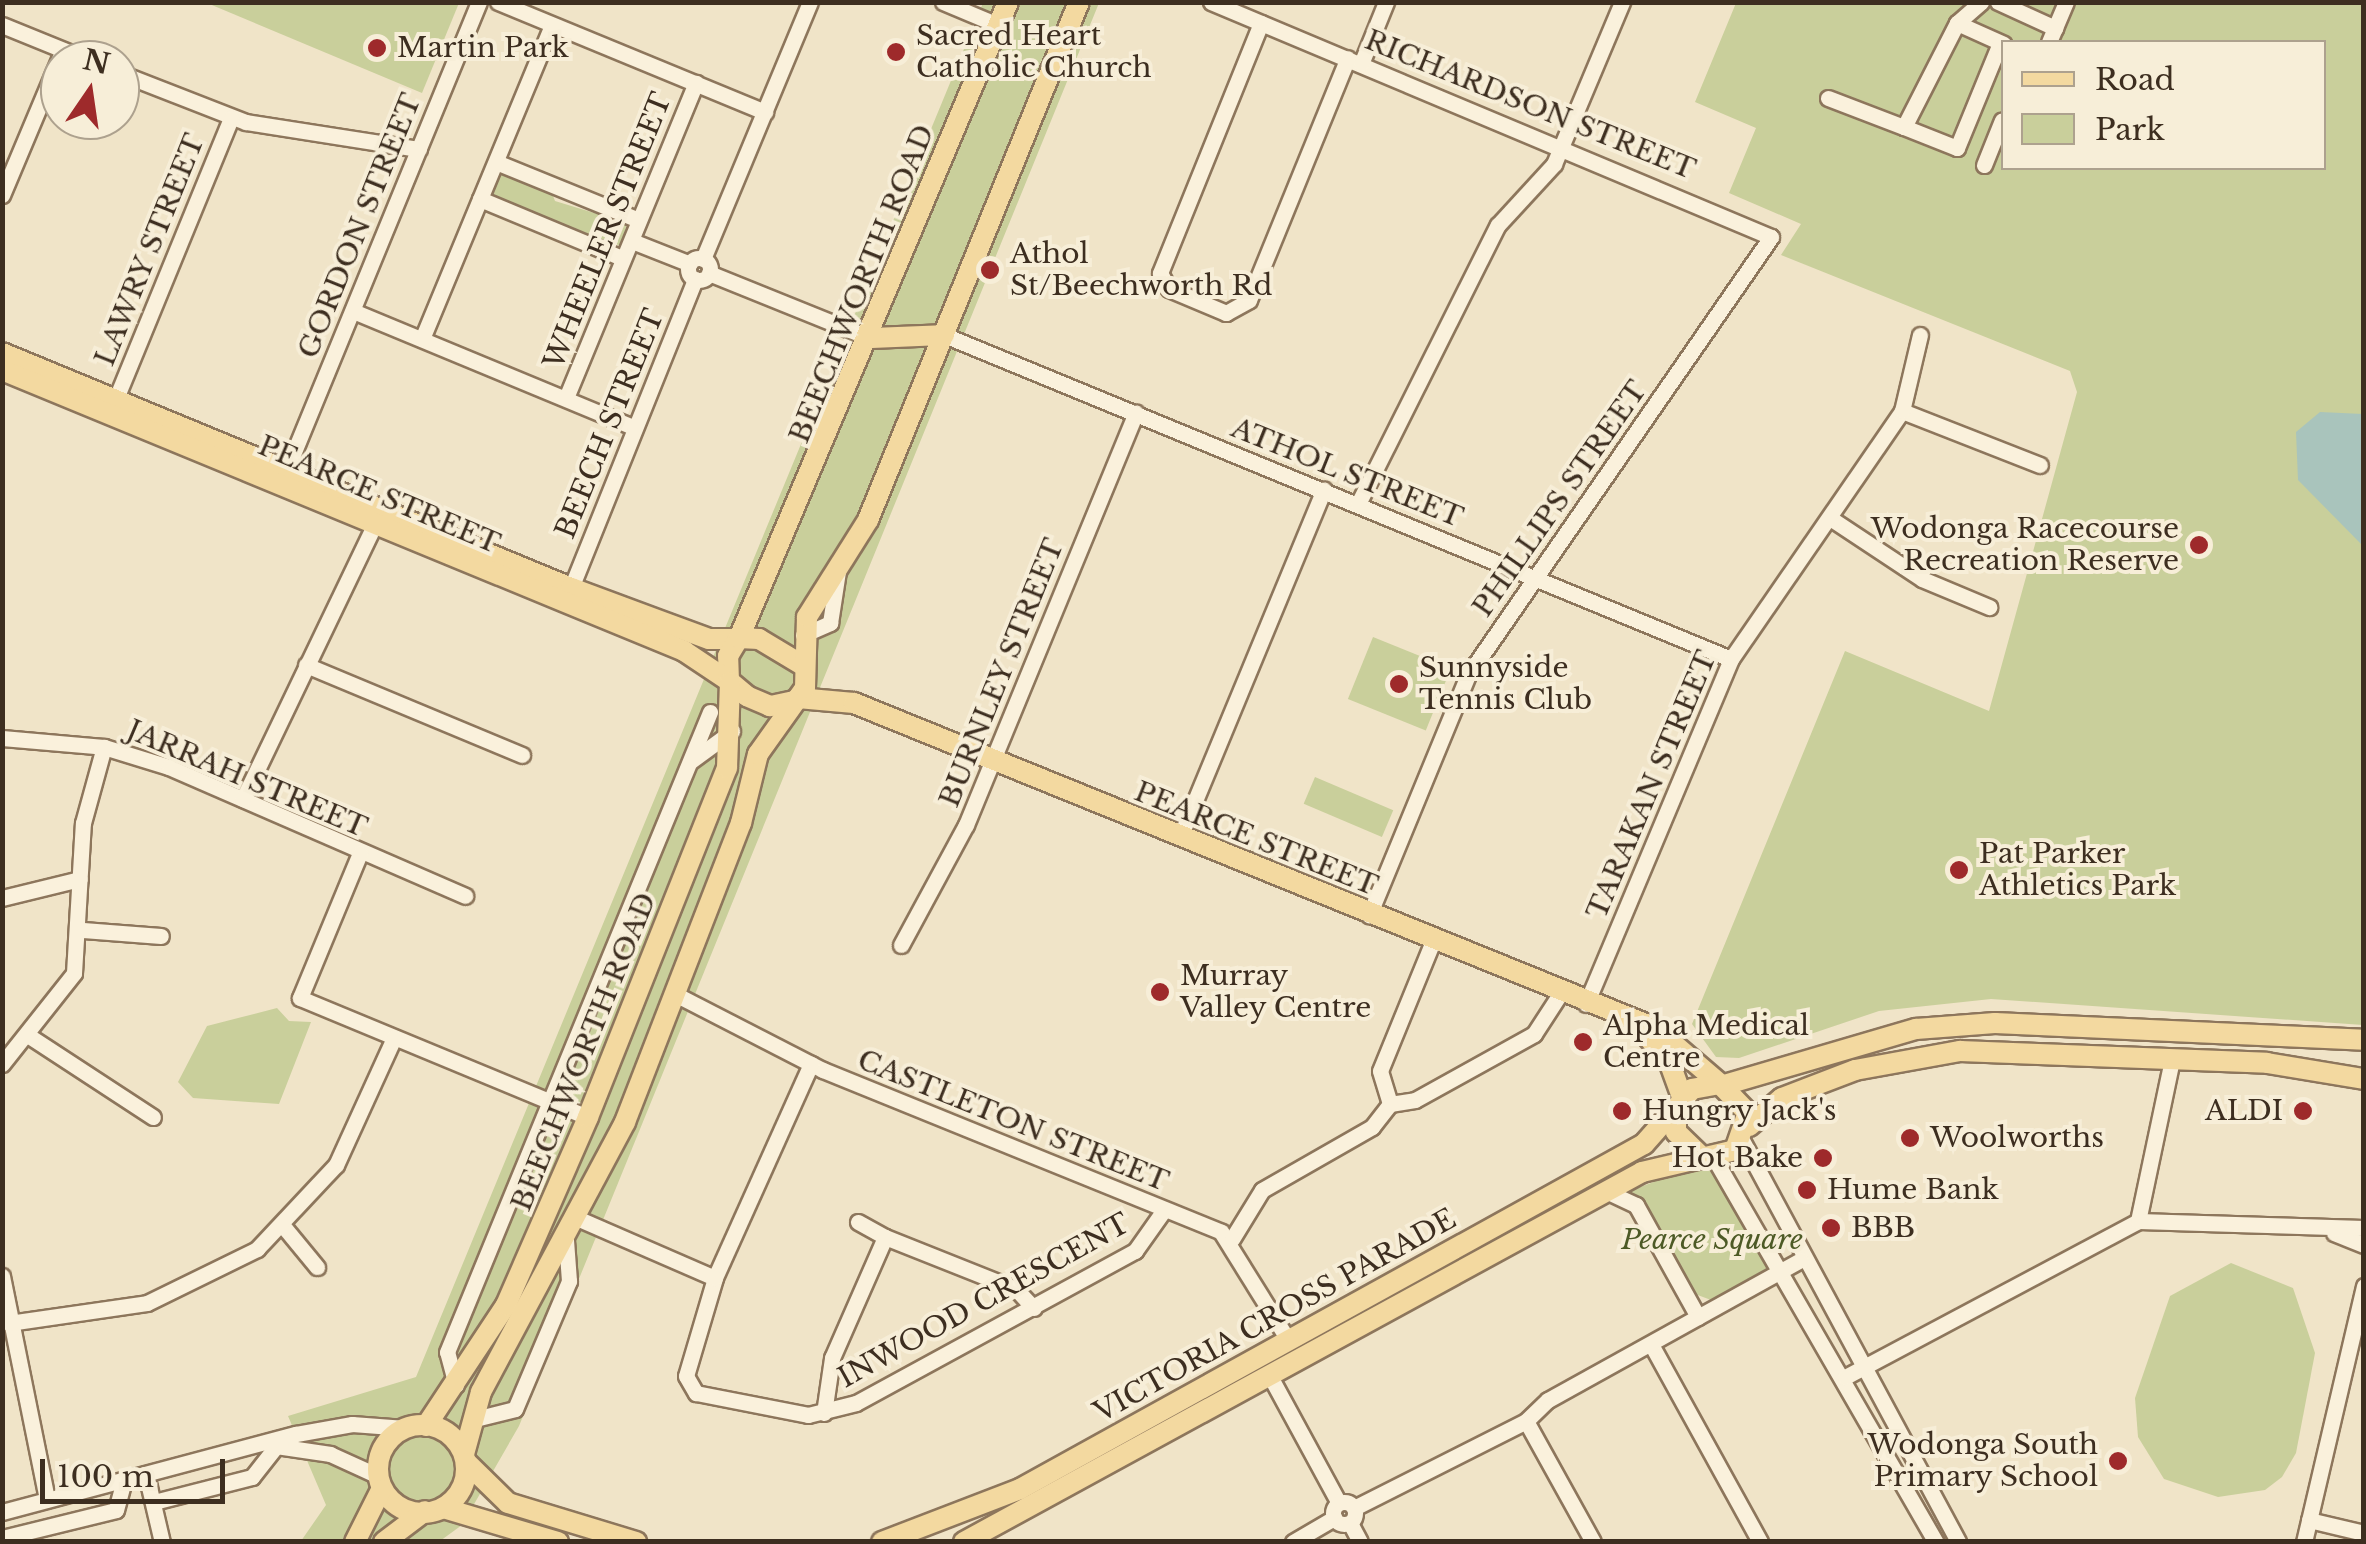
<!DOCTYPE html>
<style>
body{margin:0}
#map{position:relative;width:2366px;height:1544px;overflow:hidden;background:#f0e4c8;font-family:"Libre Baskerville",serif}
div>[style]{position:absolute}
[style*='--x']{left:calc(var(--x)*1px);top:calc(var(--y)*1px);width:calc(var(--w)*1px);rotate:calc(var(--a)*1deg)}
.green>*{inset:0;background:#c9cf9b;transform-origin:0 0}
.water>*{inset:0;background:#a9c4bc}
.roads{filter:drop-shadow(2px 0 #8d765c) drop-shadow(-2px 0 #8d765c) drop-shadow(0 2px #8d765c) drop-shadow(0 -2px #8d765c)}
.minor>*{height:15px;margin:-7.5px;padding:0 7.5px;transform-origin:7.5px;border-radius:7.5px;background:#faf1dc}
.minor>.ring{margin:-7.5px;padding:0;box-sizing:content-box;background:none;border:15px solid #faf1dc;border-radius:50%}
.major>*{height:20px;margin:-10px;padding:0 10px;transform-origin:10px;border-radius:10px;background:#f3d9a0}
.major>.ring{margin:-10px;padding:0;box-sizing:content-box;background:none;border:20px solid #f3d9a0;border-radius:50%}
.dots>*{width:28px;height:28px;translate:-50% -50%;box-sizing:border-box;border:5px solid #f7eed8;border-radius:50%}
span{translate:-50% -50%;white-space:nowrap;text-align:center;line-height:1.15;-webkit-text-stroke:8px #f7eed8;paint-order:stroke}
.poi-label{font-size:28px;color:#3d2e20}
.left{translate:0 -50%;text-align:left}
.right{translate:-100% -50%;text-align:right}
.street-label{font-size:28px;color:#3d2e20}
.park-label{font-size:28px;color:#4d5a26;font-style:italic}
.frame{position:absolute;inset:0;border:5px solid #3d2e20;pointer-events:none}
.legend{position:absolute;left:2001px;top:40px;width:325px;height:130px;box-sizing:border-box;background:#f7eed8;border:2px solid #ada18e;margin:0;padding:12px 18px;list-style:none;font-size:30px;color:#3d2e20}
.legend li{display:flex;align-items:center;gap:20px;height:50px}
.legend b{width:50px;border:2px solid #ada18e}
.north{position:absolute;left:40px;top:40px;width:100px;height:100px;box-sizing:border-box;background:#f7eed8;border:2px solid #ada18e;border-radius:50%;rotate:13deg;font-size:28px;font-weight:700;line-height:40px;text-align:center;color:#3d2e20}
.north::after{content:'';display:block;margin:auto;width:35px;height:45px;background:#9e2a2b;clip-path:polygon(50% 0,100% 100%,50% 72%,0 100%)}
.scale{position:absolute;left:40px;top:1459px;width:185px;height:45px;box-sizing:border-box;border:5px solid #3d2e20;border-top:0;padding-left:12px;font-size:30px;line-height:35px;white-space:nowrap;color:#3d2e20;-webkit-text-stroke:8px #f7eed8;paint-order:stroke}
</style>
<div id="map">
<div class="green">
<i style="clip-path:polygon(207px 3px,459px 2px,459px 3px,422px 93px)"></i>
<i style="clip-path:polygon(983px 3px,1099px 3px,519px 1426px,462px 1525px,440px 1541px,301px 1541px,326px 1505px,288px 1416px,416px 1377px)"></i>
<i style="clip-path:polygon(evenodd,1736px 3px,2363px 3px,2363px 1025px,1991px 999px,1879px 1011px,1739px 1058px,1716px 1057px,1692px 1024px,1845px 651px,1989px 711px,2077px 392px,2070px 371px,1781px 255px,1801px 224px,1729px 193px,1756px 128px,1695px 102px,1736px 3px,2004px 42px,2324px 42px,2324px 168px,2004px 168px,2004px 42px)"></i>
<i style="clip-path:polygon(506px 172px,550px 188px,555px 201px,627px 223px,621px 246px,493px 198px,496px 176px)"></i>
<i style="left:1373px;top:637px;width:84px;height:67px;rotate:22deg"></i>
<i style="left:1315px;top:777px;width:85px;height:29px;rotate:23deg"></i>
<i style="clip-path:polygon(277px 1008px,289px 1021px,311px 1022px,279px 1104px,193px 1098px,178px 1082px,207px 1026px)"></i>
<i style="clip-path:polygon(1699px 1165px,1718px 1175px,1771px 1266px,1711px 1300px,1695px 1294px,1646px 1206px,1627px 1192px)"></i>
<i style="clip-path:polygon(2231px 1263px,2293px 1288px,2315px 1353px,2296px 1453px,2282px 1477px,2265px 1490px,2218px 1497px,2164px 1479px,2138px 1437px,2135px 1398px,2170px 1296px)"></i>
</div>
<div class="water">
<i style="clip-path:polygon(2320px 412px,2363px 414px,2363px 546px,2298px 480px,2296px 432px)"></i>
</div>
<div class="roads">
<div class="minor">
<i style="--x:498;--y:2;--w:289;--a:22.4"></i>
<i style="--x:943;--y:2;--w:60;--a:22.7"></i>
<i style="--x:1211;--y:2;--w:607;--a:22.77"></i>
<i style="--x:1771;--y:237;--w:533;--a:124.67"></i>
<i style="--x:1468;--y:675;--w:260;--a:112.4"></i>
<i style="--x:1998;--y:2;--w:63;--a:24.5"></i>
<i style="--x:1261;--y:23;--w:270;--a:112"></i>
<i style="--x:1160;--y:273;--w:18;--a:61"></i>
<i style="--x:1169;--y:289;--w:62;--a:22.8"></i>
<i style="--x:1226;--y:313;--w:26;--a:-29"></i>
<i style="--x:1249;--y:300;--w:261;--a:-67.8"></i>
<i style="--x:1957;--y:23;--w:51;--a:24.1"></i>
<i style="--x:2;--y:25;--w:93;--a:22.1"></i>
<i style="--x:2049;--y:42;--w:43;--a:-67"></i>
<i style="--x:1361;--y:64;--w:67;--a:-68"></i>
<i style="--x:120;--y:73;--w:135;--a:21.3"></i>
<i style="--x:246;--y:122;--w:175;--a:8.9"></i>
<i style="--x:1828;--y:98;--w:81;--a:20.9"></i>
<i style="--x:1904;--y:127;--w:117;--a:-63"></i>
<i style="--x:1957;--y:23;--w:32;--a:-41"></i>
<i style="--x:1904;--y:127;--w:57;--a:21.6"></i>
<i style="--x:1957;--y:148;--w:113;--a:-67.7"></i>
<i style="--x:496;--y:162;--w:154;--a:22.1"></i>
<i style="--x:1984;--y:165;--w:48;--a:-68.2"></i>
<i style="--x:2;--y:195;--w:157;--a:-67.2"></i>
<i style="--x:480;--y:199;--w:154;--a:22.6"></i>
<i style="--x:632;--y:241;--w:62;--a:21.6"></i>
<i class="ring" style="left:688px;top:258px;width:7px;height:7px"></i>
<i style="--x:703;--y:259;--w:278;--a:-67.4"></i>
<i style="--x:709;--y:273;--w:174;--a:22"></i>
<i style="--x:353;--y:311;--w:305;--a:22.5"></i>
<i style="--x:944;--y:335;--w:851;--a:22.38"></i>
<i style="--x:422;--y:339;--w:340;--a:-67.5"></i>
<i style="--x:566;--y:398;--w:341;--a:-67.6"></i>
<i style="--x:115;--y:401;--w:306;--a:-67.7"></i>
<i style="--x:1902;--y:411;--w:148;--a:21.4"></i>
<i style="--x:287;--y:469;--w:505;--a:-67.65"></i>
<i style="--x:1358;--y:504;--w:312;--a:-63.4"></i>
<i style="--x:1498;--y:225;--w:83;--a:-47.4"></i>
<i style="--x:1554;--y:164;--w:176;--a:-67.2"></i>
<i style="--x:1830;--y:518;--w:110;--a:33.5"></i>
<i style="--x:1922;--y:579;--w:73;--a:22.7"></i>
<i style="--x:571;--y:588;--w:333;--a:-68.1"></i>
<i style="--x:803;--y:635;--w:30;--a:-24"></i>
<i style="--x:830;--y:623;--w:59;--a:-81.2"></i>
<i style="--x:306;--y:665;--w:234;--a:22.6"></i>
<i style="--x:2;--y:738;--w:102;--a:5"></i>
<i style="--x:104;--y:747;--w:68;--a:17.1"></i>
<i style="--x:169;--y:767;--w:323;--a:23.5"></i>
<i style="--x:691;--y:761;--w:51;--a:-36.2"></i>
<i style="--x:243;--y:799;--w:305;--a:-64.4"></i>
<i style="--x:1180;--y:837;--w:376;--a:-67.5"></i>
<i style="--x:360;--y:853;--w:157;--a:112.5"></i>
<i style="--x:300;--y:998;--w:312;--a:22.5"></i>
<i style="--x:2;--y:898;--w:80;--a:-13.7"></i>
<i style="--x:83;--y:930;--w:78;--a:4.4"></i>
<i style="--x:1433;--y:941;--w:140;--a:112.2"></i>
<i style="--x:1380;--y:1071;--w:34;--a:73"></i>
<i style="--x:1390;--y:1104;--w:25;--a:-9"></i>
<i style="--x:1415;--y:1100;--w:136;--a:-29"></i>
<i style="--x:1534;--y:1034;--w:48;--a:-57"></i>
<i style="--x:901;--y:945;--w:136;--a:-61.6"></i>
<i style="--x:966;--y:825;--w:446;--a:-67.6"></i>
<i style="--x:675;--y:994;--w:166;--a:27.2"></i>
<i style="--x:823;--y:1070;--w:430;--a:22.1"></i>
<i style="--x:1221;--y:1232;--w:125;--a:58.1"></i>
<i style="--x:1586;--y:1004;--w:374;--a:-67.2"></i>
<i style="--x:1731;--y:659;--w:301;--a:-55.4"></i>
<i style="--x:1902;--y:411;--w:78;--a:-76.7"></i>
<i style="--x:29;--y:1036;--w:148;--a:33.2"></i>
<i style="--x:2;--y:1064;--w:116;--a:-51.6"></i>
<i style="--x:74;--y:973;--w:150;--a:-86.6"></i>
<i style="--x:83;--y:823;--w:79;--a:-74.6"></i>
<i style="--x:811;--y:1064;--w:235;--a:114.2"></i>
<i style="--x:715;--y:1278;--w:102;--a:106.5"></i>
<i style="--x:686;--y:1376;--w:20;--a:60"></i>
<i style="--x:696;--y:1393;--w:114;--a:11.1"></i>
<i style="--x:808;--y:1415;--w:49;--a:-14"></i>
<i style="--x:856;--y:1403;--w:318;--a:-28.6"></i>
<i style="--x:1135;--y:1251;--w:50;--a:-54.7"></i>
<i style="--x:1743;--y:1142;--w:454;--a:61.7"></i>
<i style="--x:1714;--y:1158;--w:444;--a:60"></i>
<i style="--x:1608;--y:1192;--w:31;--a:25"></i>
<i style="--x:1636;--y:1205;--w:128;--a:61"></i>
<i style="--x:577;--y:1218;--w:150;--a:23.5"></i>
<i style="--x:2138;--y:1221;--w:166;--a:-78.1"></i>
<i style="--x:858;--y:1222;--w:31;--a:29"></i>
<i style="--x:284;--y:1227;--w:52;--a:50.5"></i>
<i style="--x:2334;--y:1233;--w:32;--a:22"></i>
<i style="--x:1232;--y:1239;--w:57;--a:-58.5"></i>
<i style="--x:1262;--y:1190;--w:127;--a:-29.8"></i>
<i style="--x:1372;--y:1127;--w:29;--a:-52"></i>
<i style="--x:2;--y:1276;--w:228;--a:78.6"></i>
<i style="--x:9;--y:1323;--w:139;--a:-8.2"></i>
<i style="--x:147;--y:1303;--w:123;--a:-26.1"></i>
<i style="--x:257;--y:1249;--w:115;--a:-46.8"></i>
<i style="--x:336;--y:1165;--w:140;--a:-65.5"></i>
<i style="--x:1652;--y:1346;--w:224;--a:61.1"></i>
<i style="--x:1845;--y:1377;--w:332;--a:-28"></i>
<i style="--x:2138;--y:1221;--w:226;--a:1.8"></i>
<i style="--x:1271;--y:1378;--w:142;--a:61.5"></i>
<i style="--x:456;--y:1385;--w:34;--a:-105"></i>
<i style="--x:447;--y:1352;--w:692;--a:-67.66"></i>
<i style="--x:824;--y:1413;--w:56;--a:-81.7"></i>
<i style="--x:832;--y:1358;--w:132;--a:-66.3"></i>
<i style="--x:885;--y:1237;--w:141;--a:21.7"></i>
<i style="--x:1016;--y:1289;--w:26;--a:47"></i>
<i style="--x:471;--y:1420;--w:45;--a:-14"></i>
<i style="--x:515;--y:1409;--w:139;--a:-67.1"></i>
<i style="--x:569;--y:1281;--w:41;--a:-94.2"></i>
<i style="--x:1526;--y:1421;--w:138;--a:61"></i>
<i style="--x:276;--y:1446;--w:55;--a:8.4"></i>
<i style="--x:330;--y:1454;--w:51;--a:24.5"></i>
<i style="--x:146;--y:1474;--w:70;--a:76.8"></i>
<i class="ring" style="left:1333px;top:1502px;width:7px;height:7px"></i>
<i style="--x:154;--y:1502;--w:101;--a:-14.3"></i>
<i style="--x:252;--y:1477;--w:39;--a:-52"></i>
<i style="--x:1354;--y:1508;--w:193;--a:-26.8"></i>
<i style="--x:1526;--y:1421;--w:30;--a:-44"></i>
<i style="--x:1548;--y:1400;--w:289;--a:-29"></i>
<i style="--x:2;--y:1512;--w:304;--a:-14.9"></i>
<i style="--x:296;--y:1434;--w:57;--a:-10.1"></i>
<i style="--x:352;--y:1424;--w:53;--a:4.3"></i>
<i style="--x:2309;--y:1520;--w:57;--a:13.3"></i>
<i style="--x:1350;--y:1523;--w:21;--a:62"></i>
<i style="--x:2;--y:1538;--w:117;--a:-13.8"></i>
<i style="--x:116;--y:1510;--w:30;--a:-75"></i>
<i style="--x:1293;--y:1542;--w:48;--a:-30.3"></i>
<i style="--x:2304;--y:1542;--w:263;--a:-76.8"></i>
</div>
<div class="major">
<i style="--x:870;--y:338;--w:74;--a:-2.3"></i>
<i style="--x:2;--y:353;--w:616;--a:22.44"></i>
<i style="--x:571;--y:588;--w:147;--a:20.3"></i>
<i style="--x:709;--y:639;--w:29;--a:0"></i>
<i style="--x:2;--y:370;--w:738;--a:22.39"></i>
<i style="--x:684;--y:651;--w:54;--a:33.7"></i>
<i style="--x:739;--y:638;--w:691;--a:-67.07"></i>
<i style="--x:798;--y:698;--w:56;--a:5.1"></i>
<i style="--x:854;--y:703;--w:864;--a:22.08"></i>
<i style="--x:1655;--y:1028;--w:86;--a:40.7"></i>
<i style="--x:794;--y:701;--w:25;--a:168"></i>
<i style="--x:770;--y:706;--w:25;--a:-157"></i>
<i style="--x:747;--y:696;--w:23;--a:-140"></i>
<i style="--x:729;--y:681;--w:25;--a:-92"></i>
<i style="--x:728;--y:656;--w:21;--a:-59"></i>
<i style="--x:739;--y:638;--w:20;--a:3"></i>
<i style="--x:759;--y:639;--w:52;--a:31"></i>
<i style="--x:1639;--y:1027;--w:45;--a:48.6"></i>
<i style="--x:1669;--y:1061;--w:38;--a:70"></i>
<i style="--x:1724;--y:1085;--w:200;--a:-16.3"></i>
<i style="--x:1916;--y:1029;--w:79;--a:-4.3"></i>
<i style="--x:1995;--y:1023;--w:369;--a:2.6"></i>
<i style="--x:1749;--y:1126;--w:43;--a:-40.3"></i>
<i style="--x:1782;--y:1098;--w:78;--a:-21"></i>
<i style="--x:1855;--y:1070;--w:107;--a:-10.3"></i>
<i style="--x:1960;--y:1051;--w:307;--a:2.2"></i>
<i style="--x:2267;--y:1063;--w:98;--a:9.4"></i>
<i class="ring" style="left:378px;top:1425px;width:68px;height:68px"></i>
<i style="--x:426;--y:1426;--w:145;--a:-56.5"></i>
<i style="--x:506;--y:1305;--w:205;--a:-66.4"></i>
<i style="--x:588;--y:1117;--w:376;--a:-68.3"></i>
<i style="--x:727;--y:768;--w:86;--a:-88"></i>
<i style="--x:464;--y:1454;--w:64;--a:-74.7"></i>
<i style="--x:481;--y:1392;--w:306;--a:-61.9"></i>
<i style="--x:625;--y:1122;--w:321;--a:-68.8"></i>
<i style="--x:741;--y:823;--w:71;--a:-76.2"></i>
<i style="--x:758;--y:754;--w:81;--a:-54.5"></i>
<i style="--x:805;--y:688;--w:71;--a:-88.4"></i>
<i style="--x:807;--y:617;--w:115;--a:-57.8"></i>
<i style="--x:868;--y:520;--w:559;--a:-67.84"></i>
<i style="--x:467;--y:1463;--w:57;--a:44.3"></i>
<i style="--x:508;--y:1503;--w:134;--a:16.9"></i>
<i style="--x:443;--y:1508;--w:120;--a:16.5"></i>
<i style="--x:355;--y:1542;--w:58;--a:-63.4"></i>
<i style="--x:384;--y:1542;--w:51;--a:-37.1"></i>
<i style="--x:882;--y:1542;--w:148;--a:-21"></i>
<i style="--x:1020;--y:1489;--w:713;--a:-28.94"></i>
<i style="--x:1644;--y:1144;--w:47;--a:-48.5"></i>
<i style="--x:964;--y:1542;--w:772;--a:-28.62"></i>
<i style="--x:1642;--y:1172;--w:96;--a:-13.3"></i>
<i style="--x:1735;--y:1150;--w:39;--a:-71"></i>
<i style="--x:1748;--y:1113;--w:40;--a:-134"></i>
<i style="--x:1720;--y:1084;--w:28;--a:170"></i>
<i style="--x:1692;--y:1089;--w:25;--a:130"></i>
<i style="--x:1676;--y:1108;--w:24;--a:90"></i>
<i style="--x:1676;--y:1132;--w:36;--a:44"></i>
</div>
</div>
<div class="dots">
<i style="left:377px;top:48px;background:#9e2a2b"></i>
<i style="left:896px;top:52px;background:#9e2a2b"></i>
<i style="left:990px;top:270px;background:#9e2a2b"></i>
<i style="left:2199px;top:545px;background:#9e2a2b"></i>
<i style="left:1399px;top:684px;background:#9e2a2b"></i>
<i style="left:1959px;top:870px;background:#9e2a2b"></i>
<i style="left:1160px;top:992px;background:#9e2a2b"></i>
<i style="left:1583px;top:1042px;background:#9e2a2b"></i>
<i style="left:1622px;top:1111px;background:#9e2a2b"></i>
<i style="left:2303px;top:1111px;background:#9e2a2b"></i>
<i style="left:1910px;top:1138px;background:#9e2a2b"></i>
<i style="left:1823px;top:1158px;background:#9e2a2b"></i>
<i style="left:1807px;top:1190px;background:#9e2a2b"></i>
<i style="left:1831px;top:1228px;background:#9e2a2b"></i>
<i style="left:2118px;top:1461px;background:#9e2a2b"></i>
</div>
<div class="poi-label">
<span class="left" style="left:916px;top:52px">Sacred Heart<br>Catholic Church</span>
<span class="left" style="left:397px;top:48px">Martin Park</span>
<span class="left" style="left:1010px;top:270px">Athol<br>St/Beechworth Rd</span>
<span class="right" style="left:2179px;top:545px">Wodonga Racecourse<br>Recreation Reserve</span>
<span class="left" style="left:1419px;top:684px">Sunnyside<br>Tennis Club</span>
<span class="left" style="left:1979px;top:870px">Pat Parker<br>Athletics Park</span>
<span class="left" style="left:1180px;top:992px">Murray<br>Valley Centre</span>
<span class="left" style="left:1603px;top:1042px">Alpha Medical<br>Centre</span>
<span class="left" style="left:1642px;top:1111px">Hungry Jack's</span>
<span class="right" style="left:2283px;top:1111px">ALDI</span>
<span class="left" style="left:1930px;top:1138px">Woolworths</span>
<span class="right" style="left:1803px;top:1158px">Hot Bake</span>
<span class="left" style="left:1827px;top:1190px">Hume Bank</span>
<span class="left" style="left:1851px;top:1228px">BBB</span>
<span class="right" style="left:2098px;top:1461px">Wodonga South<br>Primary School</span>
</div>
<div class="street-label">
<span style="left:1530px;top:105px;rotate:22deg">RICHARDSON STREET</span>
<span style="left:360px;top:226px;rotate:-68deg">GORDON STREET</span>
<span style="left:608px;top:231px;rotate:-68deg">WHEELER STREET</span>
<span style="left:150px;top:250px;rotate:-68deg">LAWRY STREET</span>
<span style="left:862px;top:284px;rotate:-68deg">BEECHWORTH ROAD</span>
<span style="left:610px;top:424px;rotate:-68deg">BEECH STREET</span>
<span style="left:1347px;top:473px;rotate:22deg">ATHOL STREET</span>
<span style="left:379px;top:495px;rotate:23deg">PEARCE STREET</span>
<span style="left:1560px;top:499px;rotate:-55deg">PHILLIPS STREET</span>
<span style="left:1002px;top:673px;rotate:-68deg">BURNLEY STREET</span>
<span style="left:247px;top:779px;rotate:23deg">JARRAH STREET</span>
<span style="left:1652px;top:785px;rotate:-67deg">TARAKAN STREET</span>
<span style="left:1256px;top:839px;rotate:22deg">PEARCE STREET</span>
<span style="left:584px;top:1052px;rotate:-68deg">BEECHWORTH ROAD</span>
<span style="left:1013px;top:1121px;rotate:22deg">CASTLETON STREET</span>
<span style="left:984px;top:1301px;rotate:-29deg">INWOOD CRESCENT</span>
<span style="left:1275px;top:1316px;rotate:-29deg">VICTORIA CROSS PARADE</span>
</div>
<div class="park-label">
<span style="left:1712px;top:1240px">Pearce Square</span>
</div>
<div class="frame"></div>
<ul class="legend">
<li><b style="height:12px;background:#f3d9a0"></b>Road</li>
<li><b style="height:28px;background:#c9cf9b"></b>Park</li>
</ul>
<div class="north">N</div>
<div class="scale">100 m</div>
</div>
